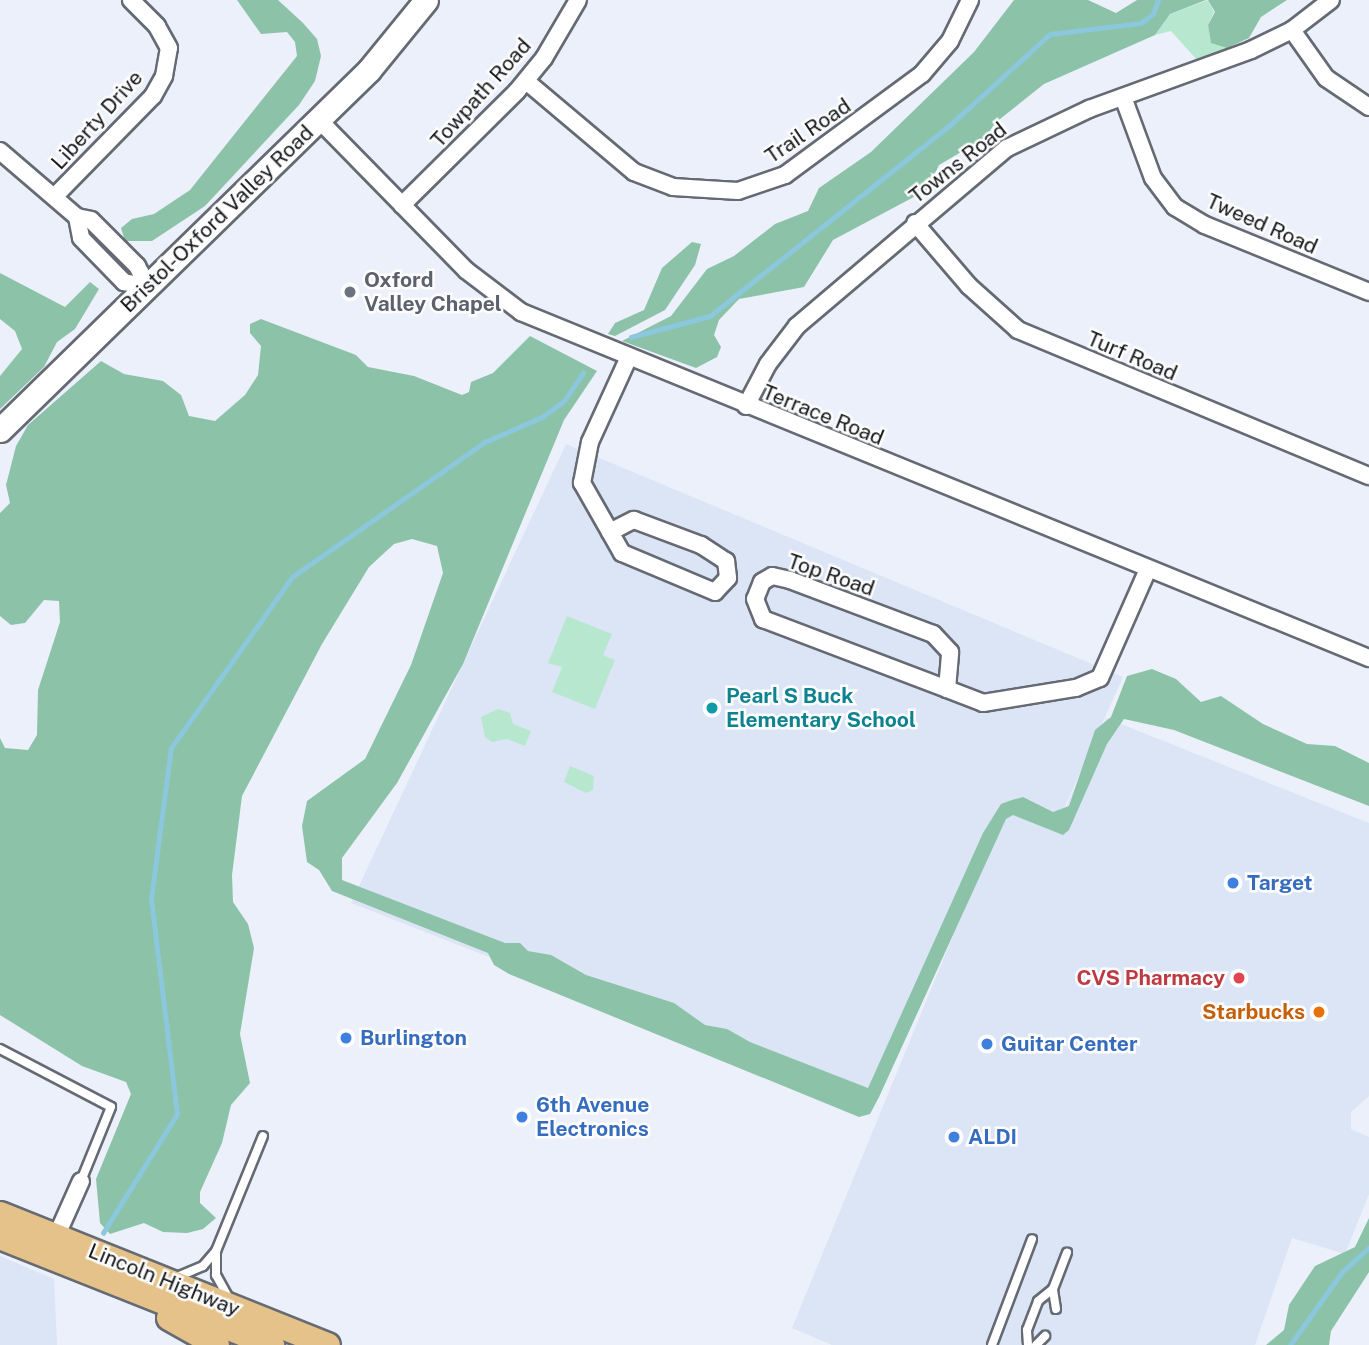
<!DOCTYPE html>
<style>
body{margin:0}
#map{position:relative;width:1369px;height:1345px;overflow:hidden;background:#ebf0fb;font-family:"Public Sans",sans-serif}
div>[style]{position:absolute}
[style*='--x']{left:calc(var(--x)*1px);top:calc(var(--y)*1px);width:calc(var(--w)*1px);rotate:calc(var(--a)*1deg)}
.built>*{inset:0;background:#dce5f6}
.green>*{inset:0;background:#b7e8cf}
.forest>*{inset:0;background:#8cc3a8}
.stream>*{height:4.5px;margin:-2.25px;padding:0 2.25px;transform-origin:2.25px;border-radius:2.25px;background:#8bc7dd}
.roads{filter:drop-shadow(2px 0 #656a73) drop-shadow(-2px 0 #656a73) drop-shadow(0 2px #656a73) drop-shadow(0 -2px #656a73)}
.lane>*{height:8px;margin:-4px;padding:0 4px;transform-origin:4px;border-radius:4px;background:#fff}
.street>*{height:16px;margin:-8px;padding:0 8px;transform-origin:8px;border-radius:8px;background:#fff}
.secondary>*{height:23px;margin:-11.5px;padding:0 11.5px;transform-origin:11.5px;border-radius:11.5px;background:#fff}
.primary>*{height:24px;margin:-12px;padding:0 12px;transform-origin:12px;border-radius:12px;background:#e4c289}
.dots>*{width:19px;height:19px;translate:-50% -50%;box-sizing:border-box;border:4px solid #fdfdfd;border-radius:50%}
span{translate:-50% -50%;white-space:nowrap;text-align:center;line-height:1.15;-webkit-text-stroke:5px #fdfdfd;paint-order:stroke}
.street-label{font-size:21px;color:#141619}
.worship-label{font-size:21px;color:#5b616d;font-weight:700}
.left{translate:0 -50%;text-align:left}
.culture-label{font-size:21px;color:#0d838f;font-weight:700}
.shop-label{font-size:21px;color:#366cbe;font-weight:700}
.health-label{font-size:21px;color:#be3a42;font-weight:700}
.right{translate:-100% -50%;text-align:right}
.food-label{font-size:21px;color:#c56008;font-weight:700}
</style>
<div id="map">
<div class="built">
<i style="clip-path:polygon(566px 444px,1123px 677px,1058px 822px,1006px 802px,866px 1105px,351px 903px)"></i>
<i style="clip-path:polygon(1106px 718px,1369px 823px,1369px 1096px,1351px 1112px,1351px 1129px,1369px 1137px,1369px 1194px,1345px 1254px,1292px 1238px,1255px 1345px,832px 1345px,792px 1328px,1007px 804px,1059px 823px)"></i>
<i style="clip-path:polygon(0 1256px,54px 1279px,57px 1345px,0 1345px)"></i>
</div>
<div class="green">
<i style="clip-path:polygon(1208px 0,1214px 12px,1208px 25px,1211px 42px,1227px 48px,1224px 52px,1198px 61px,1171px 31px,1155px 35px,1170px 14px)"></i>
<i style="clip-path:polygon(567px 616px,612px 634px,603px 655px,615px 660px,595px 709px,552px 692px,562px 667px,548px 663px)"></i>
<i style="clip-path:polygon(498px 709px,510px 713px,513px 724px,531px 731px,525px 746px,507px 739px,492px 742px,485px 737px,481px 717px)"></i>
<i style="clip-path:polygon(570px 766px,594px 776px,593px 790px,586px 793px,564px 782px)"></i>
</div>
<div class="forest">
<i style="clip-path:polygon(237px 0,278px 0,303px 23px,317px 39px,321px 56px,315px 81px,299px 105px,205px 206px,152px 241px,125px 241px,121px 228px,132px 219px,154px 214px,190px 190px,297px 56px,295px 42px,287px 32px,261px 34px)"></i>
<i style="clip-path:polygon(1014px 0,1088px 0,1116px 13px,1137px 0,1206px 0,1170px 14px,1155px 35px,1044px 84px,995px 123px,985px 138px,939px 165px,927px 190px,833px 240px,804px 287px,739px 299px,719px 320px,714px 335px,721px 347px,717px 357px,696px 368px,622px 341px,671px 316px,707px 269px,734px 256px,775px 224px,808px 211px,819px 188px,871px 152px,974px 52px)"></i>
<i style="clip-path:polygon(1208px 0,1287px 0,1261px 17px,1249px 38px,1227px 48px,1211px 43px,1208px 25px,1215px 12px)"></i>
<i style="clip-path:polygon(692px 242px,701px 244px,695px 265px,665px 310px,615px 336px,608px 334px,615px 323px,644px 310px,662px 268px)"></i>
<i style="clip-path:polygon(0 273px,65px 307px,90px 282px,99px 289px,75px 329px,57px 342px,44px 367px,0 409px,0 376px,22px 349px,15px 331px,0 319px)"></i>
<i style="clip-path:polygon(261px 319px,356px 355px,368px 367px,414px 376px,462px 395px,469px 392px,471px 382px,493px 373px,530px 336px,597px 371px,564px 420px,463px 664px,397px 783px,342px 858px,342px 880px,505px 943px,520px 943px,528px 951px,551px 955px,586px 975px,674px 1003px,705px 1025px,727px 1029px,750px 1042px,868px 1088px,983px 833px,1001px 804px,1012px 800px,1023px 797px,1053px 812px,1069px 806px,1095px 730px,1111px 717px,1127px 676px,1152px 669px,1176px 679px,1201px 702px,1221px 696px,1263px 724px,1307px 744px,1335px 746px,1369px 763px,1369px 806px,1174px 730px,1124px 719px,1107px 744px,1069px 830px,1063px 835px,1013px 815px,1006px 819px,879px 1097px,870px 1114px,859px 1117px,509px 974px,494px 965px,488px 953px,332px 891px,319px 870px,307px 862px,302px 826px,307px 801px,365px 759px,411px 665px,443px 573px,437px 546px,412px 539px,394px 544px,369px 567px,322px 644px,242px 796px,232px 875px,233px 902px,248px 924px,254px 948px,240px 1034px,250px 1083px,231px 1105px,222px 1143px,200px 1192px,200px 1203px,216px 1218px,203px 1229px,187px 1233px,163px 1232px,144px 1223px,110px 1234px,100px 1223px,96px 1179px,131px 1094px,126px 1082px,82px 1066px,0 1015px,0 738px,5px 748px,28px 750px,37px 735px,38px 690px,60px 622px,59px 601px,44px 600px,25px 623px,11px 625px,0 616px,0 513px,10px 503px,6px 485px,16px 446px,28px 425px,101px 361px,124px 374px,163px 381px,181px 395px,189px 416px,215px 421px,245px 395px,258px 375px,261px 346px,250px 333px,250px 324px)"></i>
<i style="clip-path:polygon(1369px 1218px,1369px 1272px,1331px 1331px,1329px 1345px,1266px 1345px,1284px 1330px,1289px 1305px,1315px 1266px,1355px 1247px)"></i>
</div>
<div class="stream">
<i style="--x:631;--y:337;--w:82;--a:-14.9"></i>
<i style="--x:710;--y:316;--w:307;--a:-38.5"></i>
<i style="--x:950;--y:125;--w:135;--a:-42.3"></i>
<i style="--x:1050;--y:34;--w:92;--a:-6.9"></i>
<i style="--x:1141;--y:23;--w:15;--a:-37"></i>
<i style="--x:1153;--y:14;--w:15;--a:-70"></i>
<i style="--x:103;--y:1233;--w:140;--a:-58.1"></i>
<i style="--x:177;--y:1114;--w:217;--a:-96.9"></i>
<i style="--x:151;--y:899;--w:152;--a:-82.5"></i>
<i style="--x:171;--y:748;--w:209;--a:-54.7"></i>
<i style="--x:292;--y:577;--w:236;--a:-35"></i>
<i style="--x:485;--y:442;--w:62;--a:-23.7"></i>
<i style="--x:542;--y:417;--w:27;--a:-36"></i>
<i style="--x:564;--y:401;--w:34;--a:-56"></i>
<i style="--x:1290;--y:1345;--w:90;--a:-54.5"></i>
<i style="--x:1342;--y:1272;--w:36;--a:-42"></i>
</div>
<div class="roads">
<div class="lane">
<i style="--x:0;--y:1049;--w:125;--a:27.6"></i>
<i style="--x:111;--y:1107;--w:80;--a:112.1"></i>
<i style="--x:216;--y:1254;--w:21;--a:90"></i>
<i style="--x:216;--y:1275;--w:25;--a:61"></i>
<i style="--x:177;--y:1277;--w:28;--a:-23"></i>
<i style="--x:203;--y:1266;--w:20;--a:-49"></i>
<i style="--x:216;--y:1251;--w:124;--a:-67.8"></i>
<i style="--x:1056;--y:1309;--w:20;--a:-99"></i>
<i style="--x:1053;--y:1289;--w:39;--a:-69"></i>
<i style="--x:992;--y:1345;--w:113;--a:-69.3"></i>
<i style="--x:1028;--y:1345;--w:15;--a:-94"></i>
<i style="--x:1027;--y:1330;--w:31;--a:-69"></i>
<i style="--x:1038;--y:1301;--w:19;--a:-39"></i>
<i style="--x:1036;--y:1345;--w:13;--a:-45"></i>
</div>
<div class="street">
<i style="--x:1292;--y:30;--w:59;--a:54.7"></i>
<i style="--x:1326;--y:78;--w:52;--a:34"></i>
<i style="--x:526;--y:81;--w:141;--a:40.1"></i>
<i style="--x:634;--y:172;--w:42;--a:21"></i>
<i style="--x:673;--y:187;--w:65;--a:3.5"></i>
<i style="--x:738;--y:191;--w:50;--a:-18.8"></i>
<i style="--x:785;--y:175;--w:170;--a:-36.4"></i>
<i style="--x:922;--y:74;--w:43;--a:-49.7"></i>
<i style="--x:950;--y:41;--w:46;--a:-64"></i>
<i style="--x:1123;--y:97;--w:86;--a:69.7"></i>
<i style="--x:1153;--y:178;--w:36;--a:53"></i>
<i style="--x:1175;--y:207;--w:35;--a:31"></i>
<i style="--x:1205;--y:225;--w:177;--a:22.2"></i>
<i style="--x:319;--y:120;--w:211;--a:45.6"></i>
<i style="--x:467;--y:271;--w:68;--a:37.2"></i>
<i style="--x:521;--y:312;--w:916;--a:22.2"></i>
<i style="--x:0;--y:151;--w:101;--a:40.6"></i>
<i style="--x:55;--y:196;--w:140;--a:-45.6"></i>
<i style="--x:153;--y:96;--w:23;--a:-61"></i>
<i style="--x:164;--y:76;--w:28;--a:-80"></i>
<i style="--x:169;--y:48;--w:25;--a:-119"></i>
<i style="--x:157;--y:26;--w:37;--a:-135"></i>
<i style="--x:402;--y:205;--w:162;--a:-44.7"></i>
<i style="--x:517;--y:91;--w:43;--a:-50.7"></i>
<i style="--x:544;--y:58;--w:67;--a:-59.6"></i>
<i style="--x:77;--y:217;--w:21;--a:79"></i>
<i style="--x:81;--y:238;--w:62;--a:45.7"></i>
<i style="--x:124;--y:282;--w:25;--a:12"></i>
<i style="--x:77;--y:217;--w:14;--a:12"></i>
<i style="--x:91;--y:220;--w:65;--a:45"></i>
<i style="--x:137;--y:266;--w:24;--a:62"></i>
<i style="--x:915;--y:223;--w:83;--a:49.4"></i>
<i style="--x:969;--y:286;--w:66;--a:41.9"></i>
<i style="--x:1018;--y:330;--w:380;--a:22.6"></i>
<i style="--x:746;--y:406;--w:47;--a:-62.4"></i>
<i style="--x:768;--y:364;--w:48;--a:-52.7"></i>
<i style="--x:797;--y:326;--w:275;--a:-40.3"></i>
<i style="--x:1007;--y:148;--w:91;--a:-25.4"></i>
<i style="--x:1089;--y:109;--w:172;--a:-20"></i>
<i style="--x:1251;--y:50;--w:46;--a:-26"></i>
<i style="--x:1292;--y:30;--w:49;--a:-37.6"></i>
<i style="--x:610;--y:532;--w:27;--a:-27"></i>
<i style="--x:634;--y:520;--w:72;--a:20.5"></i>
<i style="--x:701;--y:545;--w:30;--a:33"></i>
<i style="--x:726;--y:561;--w:17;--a:83"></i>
<i style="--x:728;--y:578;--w:19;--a:133"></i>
<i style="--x:715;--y:592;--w:101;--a:-157.2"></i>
<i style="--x:622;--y:553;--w:81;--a:-119.7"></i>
<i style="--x:582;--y:483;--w:42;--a:-79"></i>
<i style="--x:590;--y:442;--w:91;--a:-65.4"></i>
<i style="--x:947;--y:689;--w:37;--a:-85"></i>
<i style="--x:950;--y:652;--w:25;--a:-133"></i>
<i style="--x:933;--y:634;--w:153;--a:-159.3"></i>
<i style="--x:790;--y:580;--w:18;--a:-167"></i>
<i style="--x:772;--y:576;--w:12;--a:149"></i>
<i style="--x:762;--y:582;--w:18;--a:112"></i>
<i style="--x:755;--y:599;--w:22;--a:68"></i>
<i style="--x:763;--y:619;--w:197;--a:20.8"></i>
<i style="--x:947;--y:689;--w:39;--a:21"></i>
<i style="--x:983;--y:703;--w:94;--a:-9.2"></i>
<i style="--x:1076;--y:688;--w:26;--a:-23"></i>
<i style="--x:1100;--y:678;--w:119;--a:-66.2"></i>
<i style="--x:56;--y:1237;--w:61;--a:-65.9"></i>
</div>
<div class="secondary">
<i style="--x:0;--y:430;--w:516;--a:-44.29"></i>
<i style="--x:369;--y:70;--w:90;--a:-50.8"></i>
</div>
<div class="primary">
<i style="--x:0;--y:1214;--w:353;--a:21.8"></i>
<i style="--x:0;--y:1237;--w:293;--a:21.7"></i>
<i style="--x:169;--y:1318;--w:55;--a:29.4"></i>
</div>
</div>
<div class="dots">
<i style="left:350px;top:292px;background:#6b7280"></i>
<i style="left:712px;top:708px;background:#0f9aa8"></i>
<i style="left:1233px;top:883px;background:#3f7fe0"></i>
<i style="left:1239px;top:978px;background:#e0444e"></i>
<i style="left:1319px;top:1012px;background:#e8710a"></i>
<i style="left:346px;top:1038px;background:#3f7fe0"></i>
<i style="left:987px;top:1044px;background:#3f7fe0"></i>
<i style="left:522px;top:1117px;background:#3f7fe0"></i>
<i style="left:954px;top:1137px;background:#3f7fe0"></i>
</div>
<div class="street-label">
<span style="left:481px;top:93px;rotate:-48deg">Towpath Road</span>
<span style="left:97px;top:120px;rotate:-48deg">Liberty Drive</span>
<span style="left:808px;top:131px;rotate:-34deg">Trail Road</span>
<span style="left:958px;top:163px;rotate:-38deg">Towns Road</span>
<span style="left:217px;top:219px;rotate:-44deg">Bristol-Oxford Valley Road</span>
<span style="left:1262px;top:224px;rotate:24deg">Tweed Road</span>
<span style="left:1132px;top:356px;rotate:23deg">Turf Road</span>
<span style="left:823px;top:415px;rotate:22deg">Terrace Road</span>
<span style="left:831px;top:575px;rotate:19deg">Top Road</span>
<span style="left:164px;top:1280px;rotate:22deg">Lincoln Highway</span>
</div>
<div class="worship-label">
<span class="left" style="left:364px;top:292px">Oxford<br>Valley Chapel</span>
</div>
<div class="culture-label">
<span class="left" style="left:726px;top:708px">Pearl S Buck<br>Elementary School</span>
</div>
<div class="shop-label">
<span class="left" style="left:1247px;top:883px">Target</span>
<span class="left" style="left:360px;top:1038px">Burlington</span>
<span class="left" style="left:1001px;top:1044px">Guitar Center</span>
<span class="left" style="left:536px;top:1117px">6th Avenue<br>Electronics</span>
<span class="left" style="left:968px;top:1137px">ALDI</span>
</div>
<div class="health-label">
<span class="right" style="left:1225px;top:978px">CVS Pharmacy</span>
</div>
<div class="food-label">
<span class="right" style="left:1305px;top:1012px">Starbucks</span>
</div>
</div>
